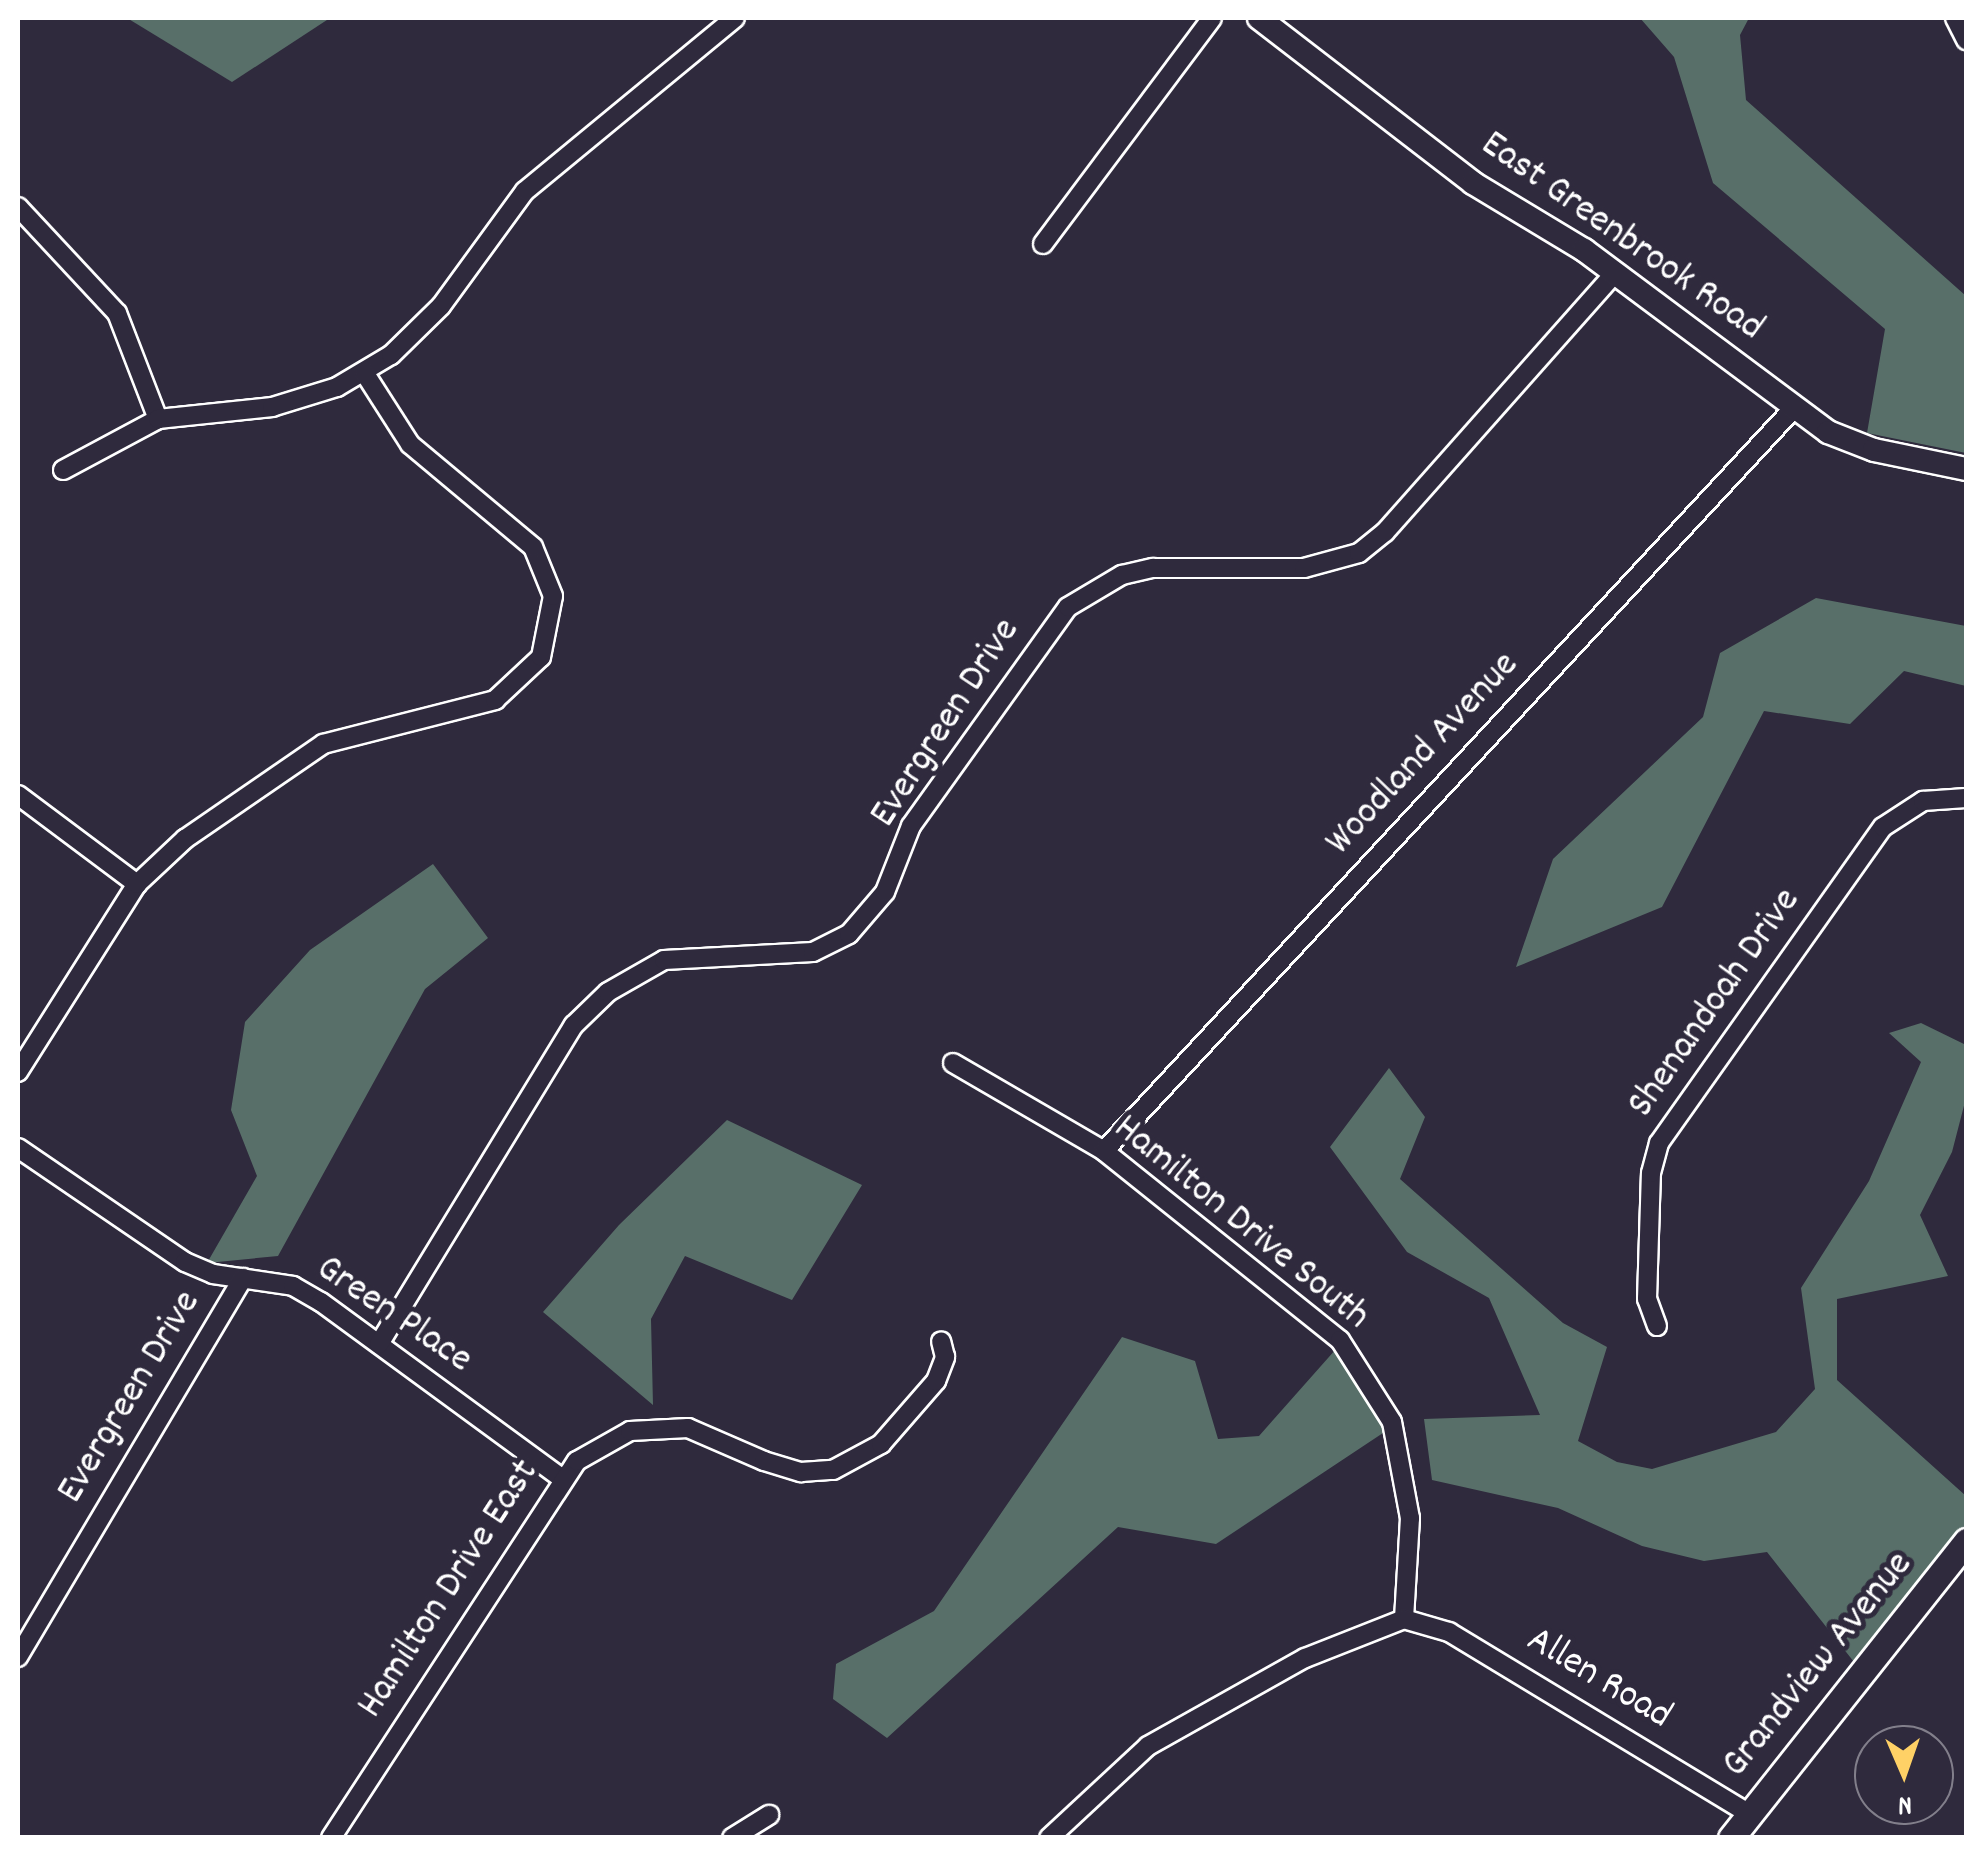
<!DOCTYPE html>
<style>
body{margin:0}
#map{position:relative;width:1984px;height:1855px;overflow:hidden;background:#2f2a3d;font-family:Dekko,sans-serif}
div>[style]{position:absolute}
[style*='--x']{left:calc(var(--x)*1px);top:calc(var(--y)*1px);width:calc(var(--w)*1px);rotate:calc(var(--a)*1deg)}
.green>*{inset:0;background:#586f69}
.roads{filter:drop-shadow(2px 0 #fff) drop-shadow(-2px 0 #fff) drop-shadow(0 2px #fff) drop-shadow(0 -2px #fff)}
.minor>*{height:18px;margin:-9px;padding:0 9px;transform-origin:9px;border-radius:9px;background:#2f2a3d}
.tertiary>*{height:22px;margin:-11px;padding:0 11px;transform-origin:11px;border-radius:11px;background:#2f2a3d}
.secondary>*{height:25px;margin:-12.5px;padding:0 12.5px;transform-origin:12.5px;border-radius:12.5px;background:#2f2a3d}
span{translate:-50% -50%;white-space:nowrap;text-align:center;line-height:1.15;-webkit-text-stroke:10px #2f2a3d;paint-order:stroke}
.street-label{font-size:40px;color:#fff}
.frame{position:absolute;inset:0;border:20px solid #fff;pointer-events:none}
.north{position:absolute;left:1854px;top:1725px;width:100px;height:100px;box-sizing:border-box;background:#2f2a3d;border:2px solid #827f8b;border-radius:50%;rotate:178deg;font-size:28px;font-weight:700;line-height:40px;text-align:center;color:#fff}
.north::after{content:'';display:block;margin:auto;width:35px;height:45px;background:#ffd166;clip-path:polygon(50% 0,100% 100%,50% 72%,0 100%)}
</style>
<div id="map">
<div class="green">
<i style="clip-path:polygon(127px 18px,330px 18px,232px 82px)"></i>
<i style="clip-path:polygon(1640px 18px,1749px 18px,1740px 35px,1746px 100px,1966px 296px,1966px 453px,1867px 433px,1885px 329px,1713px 183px,1674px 57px)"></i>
<i style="clip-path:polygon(1816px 598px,1966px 626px,1966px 686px,1904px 671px,1850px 724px,1764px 711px,1662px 907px,1516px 967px,1553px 859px,1703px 717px,1720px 653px)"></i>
<i style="clip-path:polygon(433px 864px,488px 938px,425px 989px,278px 1256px,207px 1263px,257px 1176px,231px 1110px,245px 1022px,310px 950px)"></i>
<i style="clip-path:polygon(1921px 1023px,1966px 1045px,1966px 1098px,1952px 1152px,1920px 1215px,1948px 1276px,1837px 1299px,1837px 1380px,1966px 1496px,1966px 1524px,1854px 1662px,1767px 1552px,1704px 1561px,1642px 1546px,1558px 1508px,1432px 1480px,1424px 1419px,1540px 1415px,1489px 1298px,1407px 1252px,1330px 1147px,1389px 1068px,1425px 1117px,1400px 1179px,1563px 1323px,1607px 1347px,1578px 1441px,1617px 1462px,1652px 1469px,1776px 1432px,1815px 1389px,1801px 1288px,1869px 1181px,1921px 1062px,1889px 1033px)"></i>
<i style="clip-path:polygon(727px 1120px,862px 1185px,792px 1300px,685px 1256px,651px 1319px,653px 1405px,543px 1312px,619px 1225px)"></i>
<i style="clip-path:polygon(1122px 1337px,1195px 1361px,1218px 1439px,1259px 1436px,1336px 1349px,1386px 1431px,1216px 1544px,1118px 1527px,887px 1738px,833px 1699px,836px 1664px,934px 1611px)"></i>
</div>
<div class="roads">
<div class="minor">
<i style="--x:1955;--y:18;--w:25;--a:63"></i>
<i style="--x:18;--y:207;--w:145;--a:47"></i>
<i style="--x:117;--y:313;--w:114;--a:68.9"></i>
<i style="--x:1043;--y:244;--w:282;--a:-53.2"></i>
<i style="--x:63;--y:470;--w:108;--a:-28.2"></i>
<i style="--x:158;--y:419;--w:115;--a:-6"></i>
<i style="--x:272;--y:407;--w:68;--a:-17.1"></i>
<i style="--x:337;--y:387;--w:63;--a:-30.7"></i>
<i style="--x:391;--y:355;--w:70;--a:-44.4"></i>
<i style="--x:441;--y:306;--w:142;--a:-53.9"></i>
<i style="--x:525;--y:191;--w:272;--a:-39.5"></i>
<i style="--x:18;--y:795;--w:149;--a:36.8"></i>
<i style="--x:953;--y:1063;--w:175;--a:30.2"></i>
<i style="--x:1104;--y:1151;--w:302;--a:38.7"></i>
<i style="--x:1340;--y:1340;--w:97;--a:57.6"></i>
<i style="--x:1392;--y:1422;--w:98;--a:79.4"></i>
<i style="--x:1410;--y:1518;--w:101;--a:93.4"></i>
<i style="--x:18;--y:1072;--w:222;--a:-57.7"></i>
<i style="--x:137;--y:884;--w:66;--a:-43.2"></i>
<i style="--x:185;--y:839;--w:168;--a:-34.5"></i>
<i style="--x:323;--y:744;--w:178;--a:-14.3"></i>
<i style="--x:495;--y:700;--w:63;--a:-43.1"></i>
<i style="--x:541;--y:657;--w:62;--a:-78.9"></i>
<i style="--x:553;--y:596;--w:53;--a:-112.2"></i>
<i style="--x:533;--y:547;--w:160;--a:-140.1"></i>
<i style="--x:410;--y:444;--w:85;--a:-122.6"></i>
<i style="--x:18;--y:1148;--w:202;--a:34.3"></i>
<i style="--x:185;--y:1262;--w:30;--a:23"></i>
<i style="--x:213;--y:1274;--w:81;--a:8.5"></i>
<i style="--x:293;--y:1286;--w:32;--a:30"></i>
<i style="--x:321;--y:1302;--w:300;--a:36.2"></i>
<i style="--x:1104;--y:1151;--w:1015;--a:-47.12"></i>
<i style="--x:1657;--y:1326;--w:29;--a:-110"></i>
<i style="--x:1647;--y:1299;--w:126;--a:-88.2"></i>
<i style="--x:1651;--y:1173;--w:31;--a:-75"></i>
<i style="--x:1659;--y:1143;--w:387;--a:-54.7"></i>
<i style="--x:1883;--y:827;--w:48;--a:-33"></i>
<i style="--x:1923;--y:801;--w:43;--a:-4"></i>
<i style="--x:379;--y:1344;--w:374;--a:-58.6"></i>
<i style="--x:574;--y:1025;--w:47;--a:-44.1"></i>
<i style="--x:608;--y:992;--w:64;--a:-29.7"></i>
<i style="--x:664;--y:960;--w:149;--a:-3.1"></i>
<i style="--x:813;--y:952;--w:40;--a:-26.6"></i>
<i style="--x:849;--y:934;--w:55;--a:-49.4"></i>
<i style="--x:885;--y:892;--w:71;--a:-68.5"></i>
<i style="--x:911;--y:826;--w:269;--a:-54.4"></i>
<i style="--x:1068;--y:607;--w:63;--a:-30.7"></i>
<i style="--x:1122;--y:575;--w:32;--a:-13"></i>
<i style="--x:1153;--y:568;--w:151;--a:0"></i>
<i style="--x:1304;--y:568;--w:57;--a:-15.3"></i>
<i style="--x:1359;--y:553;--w:33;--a:-39"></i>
<i style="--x:1385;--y:532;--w:346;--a:-48.4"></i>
<i style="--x:1404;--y:1619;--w:47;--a:16.1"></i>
<i style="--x:1449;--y:1632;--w:352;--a:31.2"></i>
<i style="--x:18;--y:1657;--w:441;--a:-59.3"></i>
<i style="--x:331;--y:1838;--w:450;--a:-56.9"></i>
<i style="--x:577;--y:1461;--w:61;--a:-29.5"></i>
<i style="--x:630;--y:1431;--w:58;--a:-3"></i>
<i style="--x:688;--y:1428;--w:83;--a:23.5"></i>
<i style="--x:764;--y:1461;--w:39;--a:17"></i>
<i style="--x:801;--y:1472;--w:32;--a:-4"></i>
<i style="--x:833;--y:1470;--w:55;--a:-28.4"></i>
<i style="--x:881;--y:1444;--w:84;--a:-48.9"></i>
<i style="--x:936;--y:1381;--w:26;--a:-69"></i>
<i style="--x:945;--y:1357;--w:16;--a:-104"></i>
<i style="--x:732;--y:1838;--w:44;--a:-31.9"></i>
<i style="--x:1049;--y:1838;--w:135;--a:-42.9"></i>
<i style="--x:1148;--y:1746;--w:180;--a:-29.3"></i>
<i style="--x:1305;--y:1658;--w:106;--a:-21.5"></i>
</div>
<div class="tertiary">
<i style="--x:1259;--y:18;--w:270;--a:37.6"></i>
<i style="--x:1473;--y:183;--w:130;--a:31.1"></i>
<i style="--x:1584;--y:250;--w:304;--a:36.7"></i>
<i style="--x:1828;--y:432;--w:49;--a:21.4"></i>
<i style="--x:1874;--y:450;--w:94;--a:11.7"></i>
</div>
<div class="secondary">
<i style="--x:1731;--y:1838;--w:379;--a:-51.6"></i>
</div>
</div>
<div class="street-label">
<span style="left:1621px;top:238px;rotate:35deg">East Greenbrook Road</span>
<span style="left:947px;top:724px;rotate:-57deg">Evergreen Drive</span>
<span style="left:1424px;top:755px;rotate:-47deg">Woodland Avenue</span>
<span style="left:1716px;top:1004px;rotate:-55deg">Shenandoah Drive</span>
<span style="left:1240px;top:1224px;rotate:39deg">Hamilton Drive South</span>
<span style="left:393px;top:1316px;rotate:34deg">Green Place</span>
<span style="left:131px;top:1398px;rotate:-59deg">Evergreen Drive</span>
<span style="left:450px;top:1590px;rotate:-57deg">Hamilton Drive East</span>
<span style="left:1819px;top:1666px;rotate:-51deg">Grandview Avenue</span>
<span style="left:1598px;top:1680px;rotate:31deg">Allen Road</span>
</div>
<div class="frame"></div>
<div class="north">N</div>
</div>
